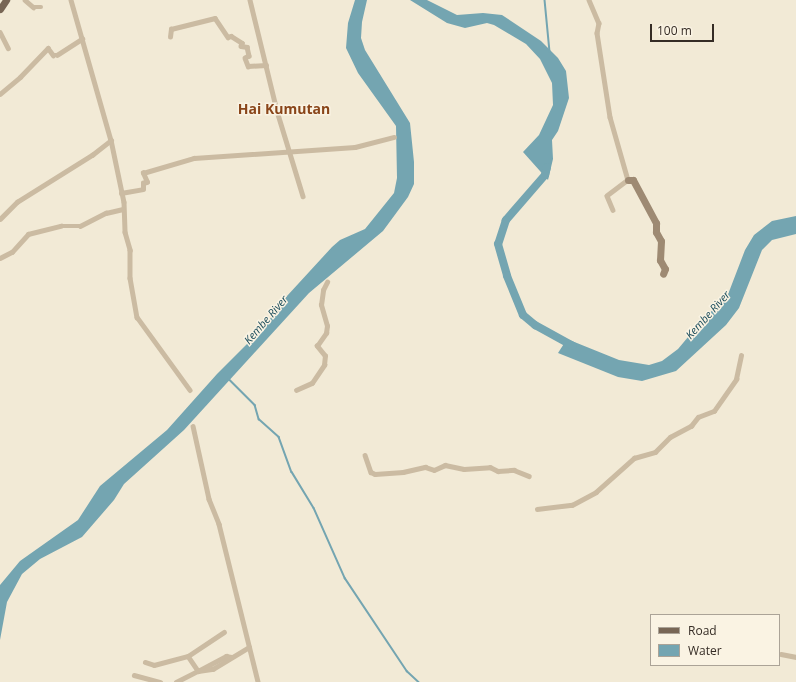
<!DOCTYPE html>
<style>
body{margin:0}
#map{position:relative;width:796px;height:682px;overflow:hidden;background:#f2ead6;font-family:"Open Sans",sans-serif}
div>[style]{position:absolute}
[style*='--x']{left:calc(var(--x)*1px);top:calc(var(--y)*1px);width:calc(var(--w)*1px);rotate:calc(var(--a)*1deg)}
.water>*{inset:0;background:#74a5b1}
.stream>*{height:1.5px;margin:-0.75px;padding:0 0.75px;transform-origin:0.75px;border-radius:0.75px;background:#74a5b1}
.river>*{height:8px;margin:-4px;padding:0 4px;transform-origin:4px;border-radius:4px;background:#74a5b1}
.street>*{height:4.5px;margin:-2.25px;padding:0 2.25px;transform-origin:2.25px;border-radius:2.25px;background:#cbbba2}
.secondary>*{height:7px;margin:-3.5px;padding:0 3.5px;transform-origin:3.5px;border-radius:3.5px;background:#9e8a73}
.primary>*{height:7px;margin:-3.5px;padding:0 3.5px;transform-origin:3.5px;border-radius:3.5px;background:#786655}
span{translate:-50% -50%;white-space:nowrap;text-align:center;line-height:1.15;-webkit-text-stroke:3px #faf3e3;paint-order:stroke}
.water-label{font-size:11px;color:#184a59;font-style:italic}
.district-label{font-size:14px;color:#894519;font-weight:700}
.legend{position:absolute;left:650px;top:614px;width:130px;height:52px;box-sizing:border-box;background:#faf3e3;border:1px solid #aba397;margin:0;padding:5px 7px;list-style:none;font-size:12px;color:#352c25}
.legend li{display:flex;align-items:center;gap:8px;height:20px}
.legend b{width:20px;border:1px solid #aba397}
.scale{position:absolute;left:650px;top:24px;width:64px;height:18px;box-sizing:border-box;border:2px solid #352c25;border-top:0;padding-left:5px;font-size:12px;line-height:14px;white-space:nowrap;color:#352c25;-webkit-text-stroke:3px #faf3e3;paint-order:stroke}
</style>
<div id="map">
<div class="water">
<i style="clip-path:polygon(355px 0,367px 0,362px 22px,361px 38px,365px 50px,410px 123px,414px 162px,414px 184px,408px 197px,383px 231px,309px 293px,184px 430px,124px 484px,114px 500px,82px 537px,40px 559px,22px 574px,7px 602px,0 640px,0 585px,20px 561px,78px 520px,100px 486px,167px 430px,217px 374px,264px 327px,287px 296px,332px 247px,340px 240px,365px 229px,394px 193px,397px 178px,396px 126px,358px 73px,346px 48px,348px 23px)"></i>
<i style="clip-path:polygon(410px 0,427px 0,457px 15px,483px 13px,502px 15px,541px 41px,558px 58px,566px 71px,569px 98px,558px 131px,552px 140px,553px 159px,548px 180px,523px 152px,539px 135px,553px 105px,552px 83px,540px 59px,526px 44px,494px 25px,487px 23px,465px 28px,447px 23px)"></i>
<i style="clip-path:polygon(796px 216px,796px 234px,772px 240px,762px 250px,739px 308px,726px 325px,676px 371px,642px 381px,618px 377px,558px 353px,567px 339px,619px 360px,649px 365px,662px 361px,678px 349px,704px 318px,727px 297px,745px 250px,754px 235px,772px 221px)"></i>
</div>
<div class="stream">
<i style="--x:545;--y:0;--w:52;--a:84.5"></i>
<i style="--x:229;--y:379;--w:37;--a:45"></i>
<i style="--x:255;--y:405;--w:15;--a:74"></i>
<i style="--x:259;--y:419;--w:27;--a:42"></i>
<i style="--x:279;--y:437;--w:37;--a:70"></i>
<i style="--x:292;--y:472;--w:42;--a:58.6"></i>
<i style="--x:314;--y:508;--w:77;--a:66.1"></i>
<i style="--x:345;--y:578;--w:112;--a:56.3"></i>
<i style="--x:407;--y:671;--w:16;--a:43"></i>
</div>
<div class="river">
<i style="--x:547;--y:167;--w:8;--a:104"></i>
<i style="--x:545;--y:175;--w:60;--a:130.9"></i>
<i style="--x:506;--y:220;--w:25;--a:108"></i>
<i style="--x:498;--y:244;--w:33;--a:74"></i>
<i style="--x:507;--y:276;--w:42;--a:67.7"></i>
<i style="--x:523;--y:315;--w:16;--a:40"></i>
<i style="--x:535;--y:325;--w:43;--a:28.9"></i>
</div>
<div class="street">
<i style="--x:25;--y:0;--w:11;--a:41"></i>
<i style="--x:33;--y:7;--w:8;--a:0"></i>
<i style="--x:71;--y:0;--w:146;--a:74.1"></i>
<i style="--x:111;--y:140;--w:63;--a:78.2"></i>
<i style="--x:124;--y:202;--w:30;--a:88"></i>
<i style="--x:125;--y:232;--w:19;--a:74"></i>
<i style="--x:130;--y:250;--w:28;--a:90"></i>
<i style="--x:130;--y:278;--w:40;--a:80"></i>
<i style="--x:137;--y:317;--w:90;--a:54"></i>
<i style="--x:250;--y:0;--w:114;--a:76.3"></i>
<i style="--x:277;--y:111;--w:89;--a:73"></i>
<i style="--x:589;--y:0;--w:25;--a:67"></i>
<i style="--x:599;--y:23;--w:10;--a:101"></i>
<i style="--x:597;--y:33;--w:85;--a:81.2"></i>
<i style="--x:610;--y:117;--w:66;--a:74.1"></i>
<i style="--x:628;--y:180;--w:26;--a:143"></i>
<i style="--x:607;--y:196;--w:15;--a:67"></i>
<i style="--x:0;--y:32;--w:18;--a:63"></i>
<i style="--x:170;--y:37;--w:8;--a:-83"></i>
<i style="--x:171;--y:29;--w:45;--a:-14"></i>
<i style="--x:215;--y:18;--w:23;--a:56"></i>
<i style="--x:228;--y:37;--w:3;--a:-18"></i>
<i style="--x:231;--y:36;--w:13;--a:32"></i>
<i style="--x:242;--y:43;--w:3;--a:108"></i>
<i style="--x:241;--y:46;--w:6;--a:9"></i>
<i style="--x:247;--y:47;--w:9;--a:77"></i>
<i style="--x:249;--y:56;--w:4;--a:153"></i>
<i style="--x:245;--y:58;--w:9;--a:69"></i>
<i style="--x:248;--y:66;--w:18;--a:-3"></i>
<i style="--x:0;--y:94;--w:26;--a:-40"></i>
<i style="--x:20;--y:77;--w:40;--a:-46"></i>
<i style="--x:48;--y:48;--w:9;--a:54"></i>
<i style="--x:53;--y:55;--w:4;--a:0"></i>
<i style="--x:57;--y:55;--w:30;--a:-33"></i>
<i style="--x:121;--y:193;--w:22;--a:-10"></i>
<i style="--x:143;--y:189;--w:6;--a:-90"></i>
<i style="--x:143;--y:183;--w:4;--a:-14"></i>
<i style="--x:147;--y:182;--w:10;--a:-114"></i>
<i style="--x:143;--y:173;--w:53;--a:-16.4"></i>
<i style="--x:194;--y:158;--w:161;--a:-3.9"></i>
<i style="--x:355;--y:147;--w:40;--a:-14.4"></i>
<i style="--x:0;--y:219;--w:24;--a:-45"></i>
<i style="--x:17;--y:202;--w:89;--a:-32.1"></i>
<i style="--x:92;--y:155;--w:24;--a:-38"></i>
<i style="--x:0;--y:258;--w:13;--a:-27"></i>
<i style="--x:12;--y:252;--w:24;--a:-48"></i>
<i style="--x:28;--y:234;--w:34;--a:-14"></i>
<i style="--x:61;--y:226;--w:19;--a:0"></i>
<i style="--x:80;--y:226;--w:29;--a:-27"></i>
<i style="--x:106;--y:213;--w:17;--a:-13"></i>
<i style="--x:296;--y:390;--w:17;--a:-24"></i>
<i style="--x:312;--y:383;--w:22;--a:-56"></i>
<i style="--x:324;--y:365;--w:9;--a:-84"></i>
<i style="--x:325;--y:356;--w:13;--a:-129"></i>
<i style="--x:317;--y:346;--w:16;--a:-55"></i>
<i style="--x:326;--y:333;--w:7;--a:-82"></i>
<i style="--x:327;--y:326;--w:22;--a:-106"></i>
<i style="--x:321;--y:305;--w:15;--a:-82"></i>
<i style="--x:323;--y:290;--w:9;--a:-63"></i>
<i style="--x:193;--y:426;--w:75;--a:77.6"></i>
<i style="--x:209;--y:499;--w:27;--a:68"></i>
<i style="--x:219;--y:524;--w:163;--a:76.1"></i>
<i style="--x:365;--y:455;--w:18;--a:71"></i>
<i style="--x:371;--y:472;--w:4;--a:27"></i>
<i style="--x:375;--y:474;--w:28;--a:-4"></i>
<i style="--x:403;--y:472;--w:23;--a:-13"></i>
<i style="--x:425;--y:467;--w:9;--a:18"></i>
<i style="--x:434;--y:470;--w:12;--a:-24"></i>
<i style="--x:445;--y:465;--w:19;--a:12"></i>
<i style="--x:464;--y:469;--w:26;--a:-4"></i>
<i style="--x:490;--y:467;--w:9;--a:27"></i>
<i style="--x:498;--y:471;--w:16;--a:-4"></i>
<i style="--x:514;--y:470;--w:16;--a:22"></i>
<i style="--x:537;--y:509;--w:35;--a:-7"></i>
<i style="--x:572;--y:505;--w:27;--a:-28"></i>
<i style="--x:596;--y:492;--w:51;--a:-41.8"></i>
<i style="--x:634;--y:458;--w:22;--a:-16"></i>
<i style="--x:655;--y:452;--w:21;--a:-45"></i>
<i style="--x:670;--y:437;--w:24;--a:-28"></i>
<i style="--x:691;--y:426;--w:11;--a:-52"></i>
<i style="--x:698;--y:417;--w:17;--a:-21"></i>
<i style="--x:714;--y:411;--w:39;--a:-55"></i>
<i style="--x:736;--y:379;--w:24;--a:-78"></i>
<i style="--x:781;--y:654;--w:15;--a:11"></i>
<i style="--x:188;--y:656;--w:43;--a:-33.7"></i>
<i style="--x:145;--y:662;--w:9;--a:18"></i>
<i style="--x:154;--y:665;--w:35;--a:-15"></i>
<i style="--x:188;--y:656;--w:18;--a:56"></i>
<i style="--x:198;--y:671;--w:32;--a:-28"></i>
<i style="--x:226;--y:656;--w:5;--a:11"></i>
<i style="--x:134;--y:675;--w:27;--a:15"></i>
<i style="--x:176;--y:682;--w:25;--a:-27"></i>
<i style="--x:198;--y:671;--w:15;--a:-8"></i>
<i style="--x:213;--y:669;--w:42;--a:-31.4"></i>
</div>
<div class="secondary">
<i style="--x:628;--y:180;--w:5;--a:0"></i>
<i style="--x:633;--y:180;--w:49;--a:61.9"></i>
<i style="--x:656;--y:223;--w:9;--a:90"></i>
<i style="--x:656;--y:232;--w:10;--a:61"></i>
<i style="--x:661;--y:241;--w:19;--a:93"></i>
<i style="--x:660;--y:260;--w:10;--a:61"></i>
<i style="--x:665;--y:269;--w:5;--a:112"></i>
</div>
<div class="primary">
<i style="--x:0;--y:9;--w:11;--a:-56"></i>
</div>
<div class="water-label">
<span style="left:708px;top:315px;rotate:-48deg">Kembe River</span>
<span style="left:266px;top:320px;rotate:-49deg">Kembe River</span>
</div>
<div class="district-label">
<span style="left:284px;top:109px">Hai Kumutan</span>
</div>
<ul class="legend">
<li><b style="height:5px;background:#786655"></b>Road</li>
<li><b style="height:11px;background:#74a5b1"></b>Water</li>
</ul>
<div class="scale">100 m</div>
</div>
